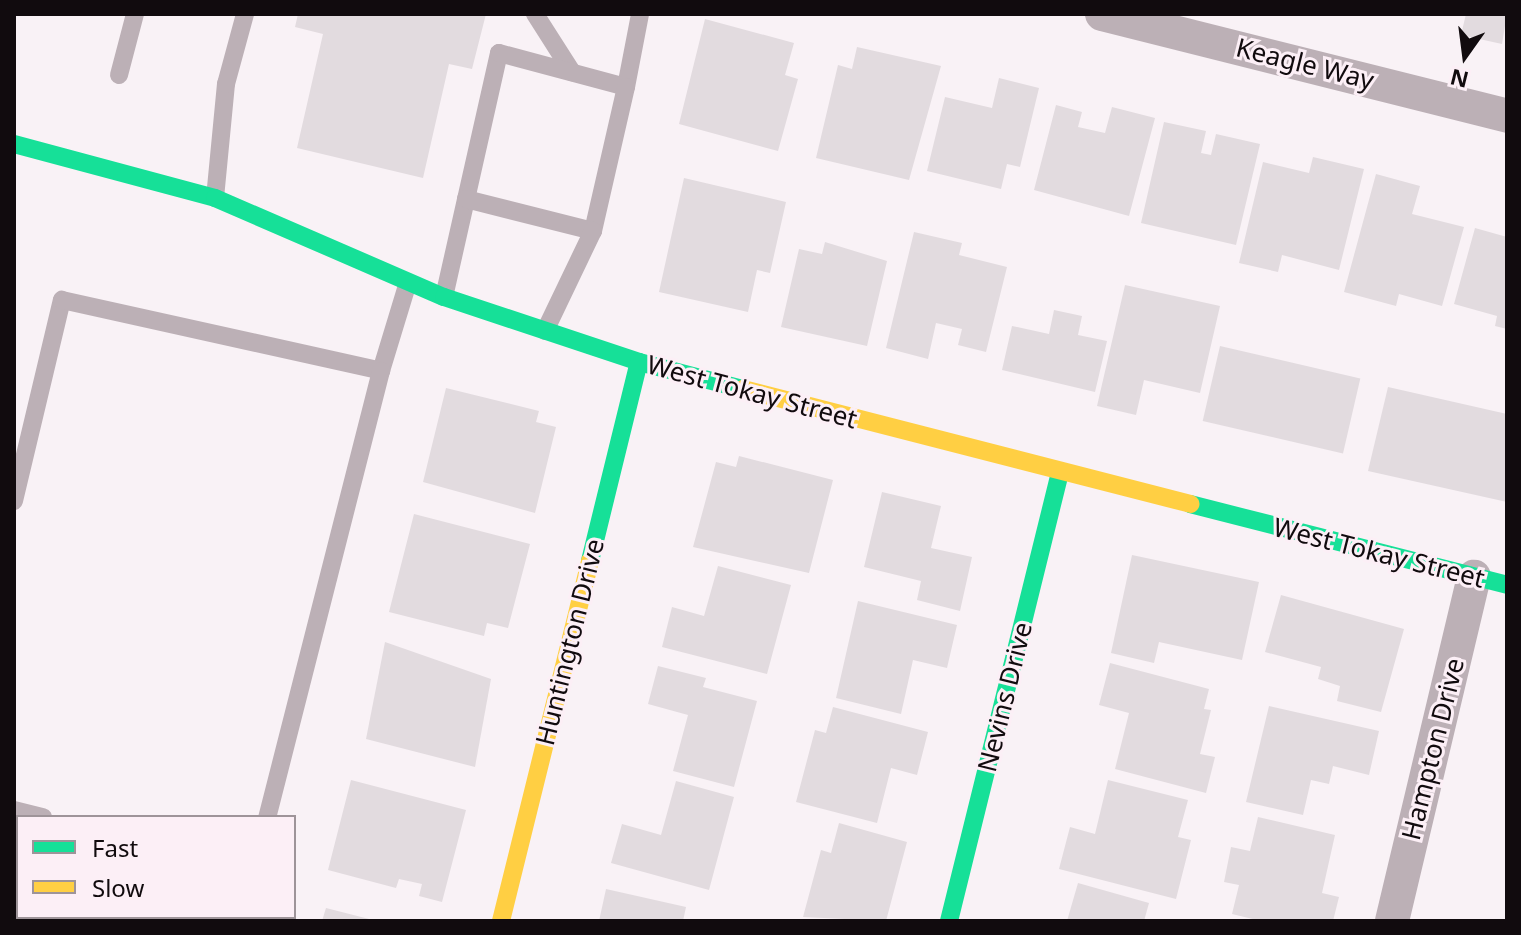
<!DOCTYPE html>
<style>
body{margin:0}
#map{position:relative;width:1521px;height:935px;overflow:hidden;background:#f9f2f6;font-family:"Noto Sans",sans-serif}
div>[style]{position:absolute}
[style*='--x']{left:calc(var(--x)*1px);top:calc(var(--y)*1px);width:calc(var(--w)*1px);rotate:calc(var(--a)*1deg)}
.building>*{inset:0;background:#e2dbdf;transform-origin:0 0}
.lane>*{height:18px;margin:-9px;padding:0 9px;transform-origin:9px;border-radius:9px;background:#bcb0b6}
.street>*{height:34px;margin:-17px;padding:0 17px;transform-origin:17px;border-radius:17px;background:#bcb0b6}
.fast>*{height:18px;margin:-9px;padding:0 9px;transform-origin:9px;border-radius:9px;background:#16e098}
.slow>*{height:18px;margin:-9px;padding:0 9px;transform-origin:9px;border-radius:9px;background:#ffcf43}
span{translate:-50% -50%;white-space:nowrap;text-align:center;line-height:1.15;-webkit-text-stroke:6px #fceff6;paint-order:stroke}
.street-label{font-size:26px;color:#110b0e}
.frame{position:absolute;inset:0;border:16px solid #110b0e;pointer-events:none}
.legend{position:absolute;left:16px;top:815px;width:280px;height:104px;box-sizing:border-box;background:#fceff6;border:2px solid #9e9499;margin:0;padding:10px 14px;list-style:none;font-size:24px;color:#110b0e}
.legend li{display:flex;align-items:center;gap:16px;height:40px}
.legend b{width:40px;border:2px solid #9e9499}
.north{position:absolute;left:1425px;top:16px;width:80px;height:80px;-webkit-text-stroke:6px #fceff6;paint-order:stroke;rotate:194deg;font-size:22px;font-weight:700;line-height:32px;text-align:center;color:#110b0e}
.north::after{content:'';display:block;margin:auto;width:28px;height:36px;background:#110b0e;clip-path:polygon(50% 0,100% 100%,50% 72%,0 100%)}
</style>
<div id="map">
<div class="building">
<i style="clip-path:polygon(298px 14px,486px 14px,472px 69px,449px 64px,423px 178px,297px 148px,323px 34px,295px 27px)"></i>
<i style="clip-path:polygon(1466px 14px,1507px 14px,1502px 44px,1461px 35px)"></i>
<i style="clip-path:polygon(705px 19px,794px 43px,785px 75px,798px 79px,778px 151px,679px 124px)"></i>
<i style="clip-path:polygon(857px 47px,941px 66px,909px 180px,816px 158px,838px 65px,852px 69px)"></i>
<i style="clip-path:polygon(999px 78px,1039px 88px,1020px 167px,1007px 164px,1001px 189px,927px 171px,945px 97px,992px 108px)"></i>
<i style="clip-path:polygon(1056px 105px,1082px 112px,1078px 127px,1105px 133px,1112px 107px,1155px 118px,1129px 216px,1034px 190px)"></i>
<i style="clip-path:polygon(1164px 122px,1206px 131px,1201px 153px,1211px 155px,1216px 134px,1260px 144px,1236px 245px,1141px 223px)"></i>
<i style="clip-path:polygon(1313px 157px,1364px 169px,1339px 270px,1282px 255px,1278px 272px,1239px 263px,1263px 162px,1309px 173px)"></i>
<i style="clip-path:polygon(1376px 174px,1420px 186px,1412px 214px,1464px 227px,1442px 306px,1399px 294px,1396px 306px,1344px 292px)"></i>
<i style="clip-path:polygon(684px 178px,786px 202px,770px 273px,757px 270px,748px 312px,659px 292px)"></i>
<i style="clip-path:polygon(1475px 228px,1507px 237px,1507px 329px,1495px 326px,1497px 316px,1454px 304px)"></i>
<i style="clip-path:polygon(914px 232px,962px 243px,959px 255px,1007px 267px,986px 352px,958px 345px,962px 329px,936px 323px,928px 359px,886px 348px)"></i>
<i style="clip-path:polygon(825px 242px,887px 261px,867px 346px,781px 327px,799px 249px,822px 254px)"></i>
<i style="clip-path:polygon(1125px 285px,1220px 306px,1200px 393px,1144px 380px,1136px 415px,1097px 406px)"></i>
<i style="clip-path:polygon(1054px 310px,1082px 316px,1078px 335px,1107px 341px,1095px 392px,1002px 370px,1012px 326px,1049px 334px)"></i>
<i style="left:1220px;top:346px;width:144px;height:77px;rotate:13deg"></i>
<i style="clip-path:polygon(1388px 387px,1507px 414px,1507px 502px,1368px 471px)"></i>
<i style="clip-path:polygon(446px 388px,539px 411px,536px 422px,556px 427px,535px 513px,423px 482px)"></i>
<i style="clip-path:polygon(739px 456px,833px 480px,809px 573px,693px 547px,716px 462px,736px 467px)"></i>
<i style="clip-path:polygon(882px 492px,941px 506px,931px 548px,972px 557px,960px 611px,917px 600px,921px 581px,864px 567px)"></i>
<i style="clip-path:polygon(414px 514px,530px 544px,508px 628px,487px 623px,484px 636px,389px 612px)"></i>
<i style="clip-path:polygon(1132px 555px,1259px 582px,1242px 660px,1159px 642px,1154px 663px,1111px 653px)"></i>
<i style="clip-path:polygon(718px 566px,791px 585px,767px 674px,662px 647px,672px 607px,704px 616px)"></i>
<i style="clip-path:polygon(1281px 595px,1404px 629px,1381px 712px,1337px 701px,1340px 686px,1318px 679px,1321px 667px,1265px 652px)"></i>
<i style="clip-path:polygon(858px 601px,957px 625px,947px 668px,913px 660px,901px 714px,836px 698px)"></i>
<i style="clip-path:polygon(385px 642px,491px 679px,475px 767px,366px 739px)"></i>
<i style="clip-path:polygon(1110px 663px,1209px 689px,1204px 709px,1211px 710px,1200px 754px,1215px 757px,1206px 793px,1115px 769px,1129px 713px,1099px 705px)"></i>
<i style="clip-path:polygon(658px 666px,706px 678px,703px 687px,757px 701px,734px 787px,673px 771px,688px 715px,648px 704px)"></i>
<i style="clip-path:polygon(1269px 706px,1379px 731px,1369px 775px,1333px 766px,1329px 784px,1311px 780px,1303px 815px,1246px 802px)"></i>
<i style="clip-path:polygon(833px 707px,928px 732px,917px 775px,891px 768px,877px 823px,796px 802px,815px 730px,826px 733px)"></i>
<i style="clip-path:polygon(351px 780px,466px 810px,442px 902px,419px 896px,422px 884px,399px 879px,396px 888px,328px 870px)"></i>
<i style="clip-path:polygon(1108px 780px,1188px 800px,1178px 837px,1191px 840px,1176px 899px,1059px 869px,1070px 827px,1095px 834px)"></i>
<i style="clip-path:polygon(676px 781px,734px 797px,709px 890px,611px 863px,622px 824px,661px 835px)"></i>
<i style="clip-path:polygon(1258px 817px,1335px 835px,1322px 893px,1339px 897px,1333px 921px,1261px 921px,1232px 914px,1239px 885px,1224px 882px,1231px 847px,1250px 851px)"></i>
<i style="clip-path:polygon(839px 823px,907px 842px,886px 921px,803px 917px,821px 850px,831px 853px)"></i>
<i style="clip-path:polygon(1078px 883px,1149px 903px,1144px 921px,1067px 921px)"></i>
<i style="clip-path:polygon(606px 889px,686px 907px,683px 921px,599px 921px)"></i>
<i style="clip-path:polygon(326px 908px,373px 920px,373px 921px,322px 921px)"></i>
</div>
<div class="lane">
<i style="--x:535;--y:14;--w:69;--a:57.5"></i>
<i style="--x:119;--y:75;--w:63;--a:-75.3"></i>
<i style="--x:626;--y:87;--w:74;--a:-79.1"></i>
<i style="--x:215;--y:198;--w:115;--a:-84.5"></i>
<i style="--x:226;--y:84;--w:73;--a:-74.8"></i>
<i style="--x:444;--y:297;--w:250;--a:-77.3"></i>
<i style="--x:499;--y:53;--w:131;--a:15"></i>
<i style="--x:626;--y:87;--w:148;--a:102.9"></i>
<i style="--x:593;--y:231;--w:131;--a:-165.9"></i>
<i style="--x:545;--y:331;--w:111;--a:-64.4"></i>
<i style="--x:381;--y:371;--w:93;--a:-73.1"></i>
<i style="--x:14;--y:501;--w:207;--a:-76.6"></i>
<i style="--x:62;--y:300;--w:327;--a:12.5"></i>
<i style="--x:381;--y:371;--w:460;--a:104.3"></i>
<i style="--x:14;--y:810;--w:30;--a:14"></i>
<i style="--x:242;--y:921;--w:4;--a:-76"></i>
</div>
<div class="street">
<i style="--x:1102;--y:14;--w:418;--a:14.1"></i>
<i style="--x:1392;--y:921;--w:354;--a:-76.6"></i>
</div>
<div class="fast">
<i style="--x:14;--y:144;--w:208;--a:15"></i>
<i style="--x:215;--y:198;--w:249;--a:23.4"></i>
<i style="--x:444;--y:297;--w:206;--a:18.4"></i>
<i style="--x:639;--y:362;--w:107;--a:14.6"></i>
<i style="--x:1190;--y:504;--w:327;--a:14.3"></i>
<i style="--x:590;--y:561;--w:205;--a:-76.2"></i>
<i style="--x:949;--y:921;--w:462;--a:-76.1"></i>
</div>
<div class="slow">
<i style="--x:743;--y:389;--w:462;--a:14.4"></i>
<i style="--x:501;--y:921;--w:371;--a:-76.1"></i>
</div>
<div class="street-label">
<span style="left:1305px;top:64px;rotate:14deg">Keagle Way</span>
<span style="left:752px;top:392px;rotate:15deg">West Tokay Street</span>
<span style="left:1379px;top:553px;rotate:14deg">West Tokay Street</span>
<span style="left:570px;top:642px;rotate:-76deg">Huntington Drive</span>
<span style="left:1005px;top:697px;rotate:-76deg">Nevins Drive</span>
<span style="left:1433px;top:749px;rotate:-76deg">Hampton Drive</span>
</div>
<div class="frame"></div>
<ul class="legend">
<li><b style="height:10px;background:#16e098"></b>Fast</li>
<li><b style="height:10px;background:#ffcf43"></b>Slow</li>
</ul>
<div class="north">N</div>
</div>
